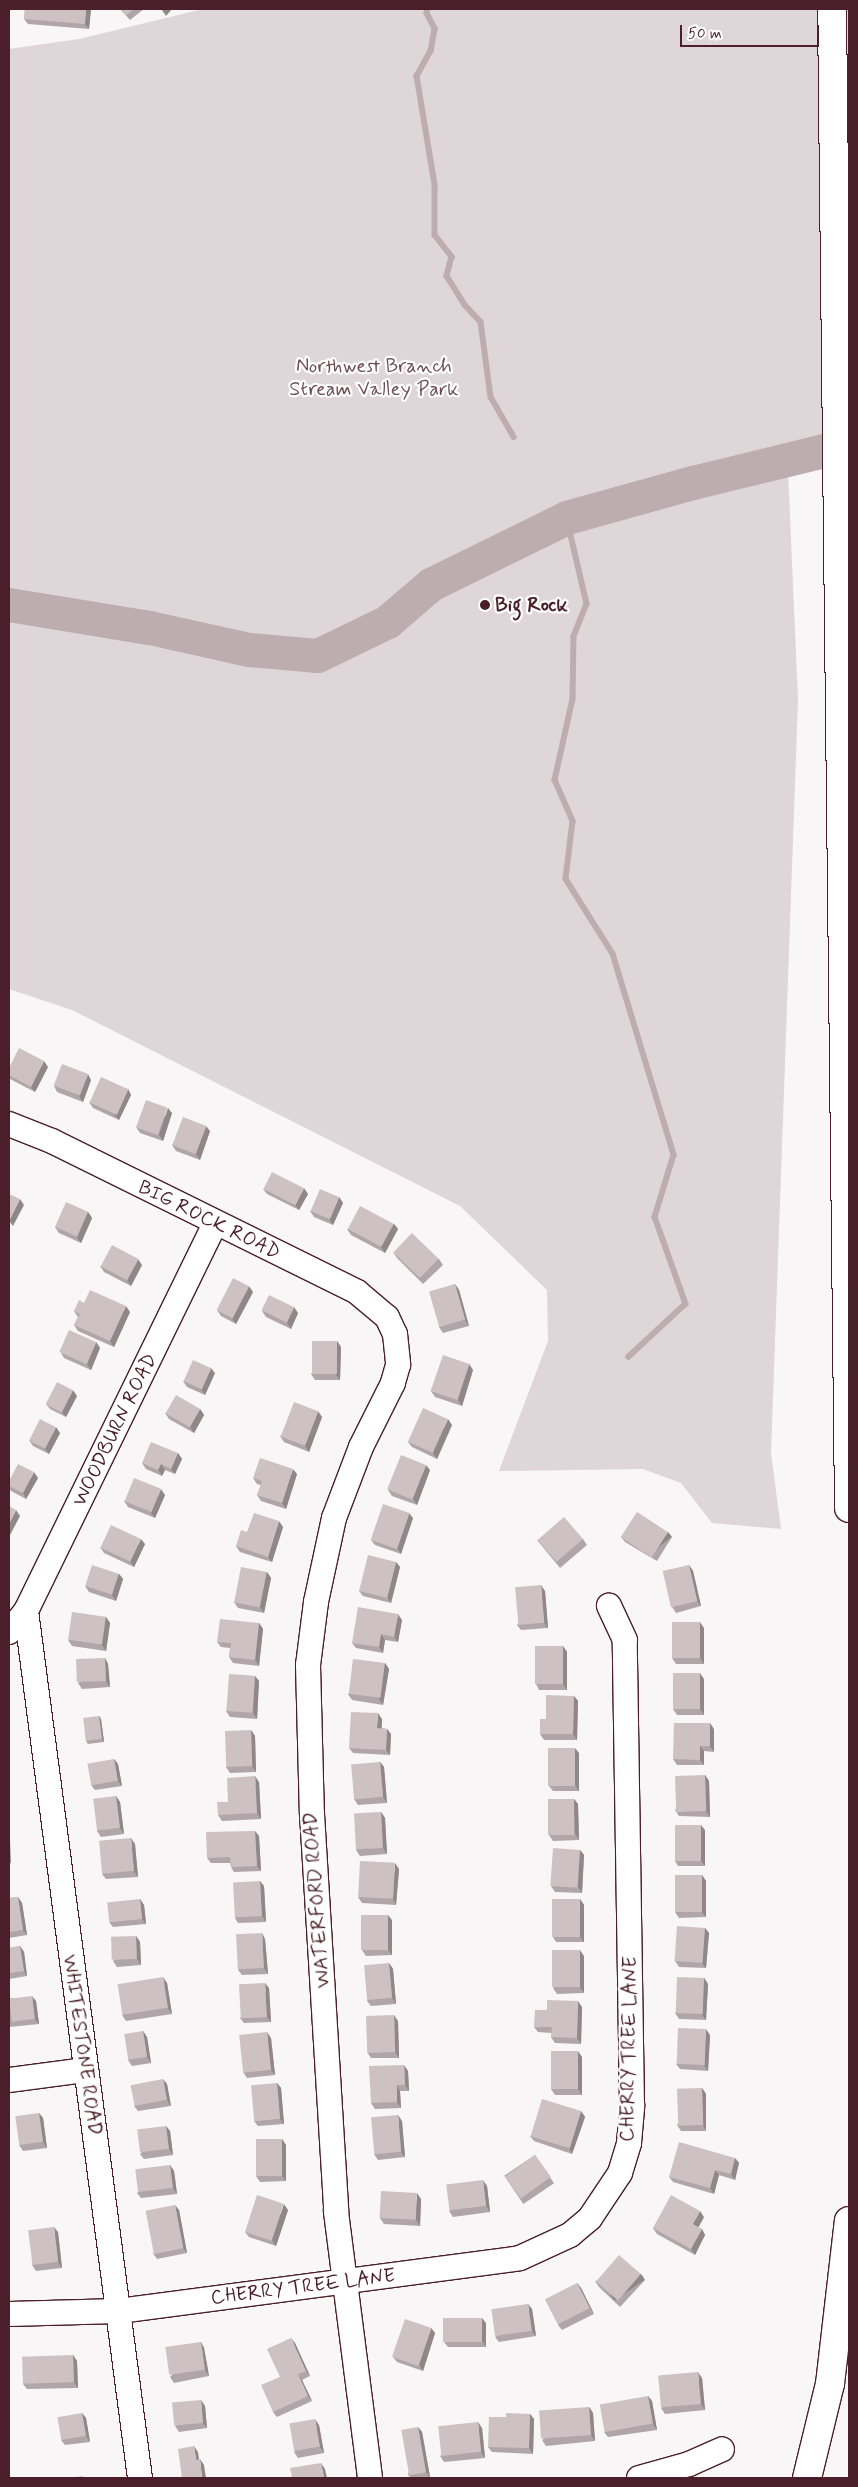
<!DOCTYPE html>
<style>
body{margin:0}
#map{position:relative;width:858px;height:2487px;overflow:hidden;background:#f8f6f7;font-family:Mynerve,sans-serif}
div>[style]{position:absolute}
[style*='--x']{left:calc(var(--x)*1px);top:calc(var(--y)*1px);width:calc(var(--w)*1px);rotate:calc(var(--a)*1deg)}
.green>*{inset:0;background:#ded6d9}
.stream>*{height:5.5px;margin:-2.75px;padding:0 2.75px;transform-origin:2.75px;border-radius:2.75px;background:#bdadb0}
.river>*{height:34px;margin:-17px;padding:0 17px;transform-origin:17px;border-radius:17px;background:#bdadb0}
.roads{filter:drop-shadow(1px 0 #4a1f2b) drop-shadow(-1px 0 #4a1f2b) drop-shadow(0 1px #4a1f2b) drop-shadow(0 -1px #4a1f2b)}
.minor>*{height:24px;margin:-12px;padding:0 12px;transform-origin:12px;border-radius:12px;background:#fff}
.highway>*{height:28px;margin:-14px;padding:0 14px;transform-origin:14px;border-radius:14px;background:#fff}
.wall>*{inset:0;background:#b0a6a9;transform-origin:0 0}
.shaded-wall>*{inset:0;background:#908789;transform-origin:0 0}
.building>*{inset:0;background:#cdc1c4;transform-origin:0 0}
.dots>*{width:14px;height:14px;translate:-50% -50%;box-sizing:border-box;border:2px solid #fff;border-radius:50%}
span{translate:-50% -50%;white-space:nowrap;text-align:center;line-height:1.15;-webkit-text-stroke:4.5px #fff;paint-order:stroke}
.park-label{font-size:20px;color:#6f4d56}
.poi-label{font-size:20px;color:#4a1f2b;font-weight:700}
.left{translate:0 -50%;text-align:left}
.street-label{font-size:20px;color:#4a1f2b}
.frame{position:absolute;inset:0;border:10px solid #4a1f2b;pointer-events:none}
.scale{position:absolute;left:680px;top:25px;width:139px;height:22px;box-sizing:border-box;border:2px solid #4a1f2b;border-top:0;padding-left:6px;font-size:15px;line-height:18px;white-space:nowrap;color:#4a1f2b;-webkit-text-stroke:4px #fff;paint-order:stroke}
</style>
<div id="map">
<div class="green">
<i style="clip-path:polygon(203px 9px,849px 9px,849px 438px,787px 448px,798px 700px,771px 1453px,781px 1529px,712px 1523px,681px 1483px,643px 1469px,499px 1471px,548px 1341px,547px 1290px,460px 1206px,72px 1010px,9px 989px,9px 49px,79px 39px)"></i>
</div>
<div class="stream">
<i style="--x:428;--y:9;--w:4;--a:104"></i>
<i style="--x:427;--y:13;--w:18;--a:63"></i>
<i style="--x:435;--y:29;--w:22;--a:100"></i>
<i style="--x:431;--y:51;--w:29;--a:119"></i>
<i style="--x:417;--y:76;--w:110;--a:80.6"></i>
<i style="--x:435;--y:185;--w:50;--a:90"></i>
<i style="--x:435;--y:235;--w:28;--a:52"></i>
<i style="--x:452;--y:257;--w:20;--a:105"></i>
<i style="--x:447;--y:276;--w:34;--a:58"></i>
<i style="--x:465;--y:305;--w:23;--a:47"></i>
<i style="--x:481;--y:322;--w:76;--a:82.4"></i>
<i style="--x:491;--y:397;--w:46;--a:60.1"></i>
<i style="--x:567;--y:518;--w:88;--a:76.9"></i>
<i style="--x:587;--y:604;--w:35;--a:112"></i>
<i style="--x:574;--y:636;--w:63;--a:90.9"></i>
<i style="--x:573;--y:699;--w:83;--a:102.5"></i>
<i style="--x:555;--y:780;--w:45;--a:66.3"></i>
<i style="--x:573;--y:821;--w:58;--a:96.9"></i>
<i style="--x:566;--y:879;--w:89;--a:57.9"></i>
<i style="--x:613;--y:954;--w:210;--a:73.1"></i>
<i style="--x:674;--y:1155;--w:65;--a:107"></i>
<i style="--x:655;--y:1217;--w:92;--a:70.4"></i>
<i style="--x:686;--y:1304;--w:78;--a:137.1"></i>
</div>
<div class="river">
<i style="--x:9;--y:605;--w:143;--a:9.3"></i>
<i style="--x:150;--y:628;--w:101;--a:12.5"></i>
<i style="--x:249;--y:650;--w:69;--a:5"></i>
<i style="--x:318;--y:656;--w:78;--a:-25.9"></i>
<i style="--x:388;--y:622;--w:57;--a:-40.7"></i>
<i style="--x:431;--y:585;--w:152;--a:-26.2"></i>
<i style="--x:567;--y:518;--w:131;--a:-15.5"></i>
<i style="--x:693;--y:483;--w:161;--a:-13.7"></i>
</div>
<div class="roads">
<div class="minor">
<i style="--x:9;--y:1124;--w:46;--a:21.6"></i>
<i style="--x:52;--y:1141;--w:340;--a:26.3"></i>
<i style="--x:357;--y:1292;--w:39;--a:40"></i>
<i style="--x:387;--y:1317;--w:19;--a:65"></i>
<i style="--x:395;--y:1334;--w:31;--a:84"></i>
<i style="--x:398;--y:1365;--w:19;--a:106"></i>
<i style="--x:393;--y:1383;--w:72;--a:116.6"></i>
<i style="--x:361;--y:1447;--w:76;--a:110.8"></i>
<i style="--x:334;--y:1518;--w:86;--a:102.1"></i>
<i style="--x:316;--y:1602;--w:64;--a:97.2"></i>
<i style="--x:308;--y:1665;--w:149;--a:88.5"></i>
<i style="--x:312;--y:1814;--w:399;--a:86.5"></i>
<i style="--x:336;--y:2212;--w:268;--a:82.7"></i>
<i style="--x:26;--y:1611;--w:874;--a:82.51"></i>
<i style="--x:9;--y:1632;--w:27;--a:-51"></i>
<i style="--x:26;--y:1611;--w:432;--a:-64"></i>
<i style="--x:9;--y:2080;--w:77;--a:-7.5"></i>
<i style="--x:9;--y:2314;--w:110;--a:-1.6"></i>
<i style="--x:119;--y:2311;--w:404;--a:-7.5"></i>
<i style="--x:520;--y:2258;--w:55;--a:-24.7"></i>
<i style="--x:570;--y:2235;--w:26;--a:-40"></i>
<i style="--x:590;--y:2218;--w:54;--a:-56.3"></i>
<i style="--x:620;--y:2173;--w:31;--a:-73"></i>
<i style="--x:629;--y:2143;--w:38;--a:-85"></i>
<i style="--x:632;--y:2105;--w:465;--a:-90.9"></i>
<i style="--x:625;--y:1640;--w:38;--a:-115"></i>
<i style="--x:639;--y:2478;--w:52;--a:-15.6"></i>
<i style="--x:689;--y:2464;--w:36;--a:-24"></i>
</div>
<div class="highway">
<i style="--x:832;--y:9;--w:1499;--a:89.35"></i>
<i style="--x:807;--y:2478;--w:97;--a:-76.3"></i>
<i style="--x:830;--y:2384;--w:164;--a:-83.4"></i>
</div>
</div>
<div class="wall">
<i style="clip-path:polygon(25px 9px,91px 9px,89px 29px,28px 24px,24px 19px)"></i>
<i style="clip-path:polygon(120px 9px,144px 9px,130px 20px)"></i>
<i style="clip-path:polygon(48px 1067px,35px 1092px,10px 1079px,9px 1078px,9px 1068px)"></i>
<i style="clip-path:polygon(91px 1080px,83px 1102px,57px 1092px,54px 1086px)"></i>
<i style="clip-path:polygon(128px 1089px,131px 1095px,119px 1120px,93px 1108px,89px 1102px)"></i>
<i style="clip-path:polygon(172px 1113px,163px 1141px,140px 1133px,136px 1127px)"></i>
<i style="clip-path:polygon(210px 1131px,200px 1160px,176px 1151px,172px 1145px)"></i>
<i style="clip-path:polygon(263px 1189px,308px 1194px,299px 1210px,267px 1194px)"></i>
<i style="clip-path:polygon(339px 1197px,343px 1203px,333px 1225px,314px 1217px,310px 1211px)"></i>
<i style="clip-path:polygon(88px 1212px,92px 1218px,81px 1243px,59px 1233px,55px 1227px)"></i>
<i style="clip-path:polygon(394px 1224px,398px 1229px,385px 1253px,351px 1235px,347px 1229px)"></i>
<i style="clip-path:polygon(393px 1252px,439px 1259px,443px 1265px,423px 1284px,397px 1258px)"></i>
<i style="clip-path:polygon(142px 1265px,131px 1286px,104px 1272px,100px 1266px)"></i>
<i style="clip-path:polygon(455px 1284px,459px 1290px,469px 1326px,443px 1333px,439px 1327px)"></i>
<i style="clip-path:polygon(253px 1292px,236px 1324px,221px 1316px,217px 1310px)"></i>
<i style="clip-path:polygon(84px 1303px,130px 1312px,114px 1347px,78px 1331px,74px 1325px,78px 1317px,74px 1311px)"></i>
<i style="clip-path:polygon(262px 1311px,298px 1313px,291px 1329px,266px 1317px)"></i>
<i style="clip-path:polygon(337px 1341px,341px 1347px,340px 1380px,315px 1380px,311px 1374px)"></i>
<i style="clip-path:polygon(96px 1342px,100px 1348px,91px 1370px,64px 1358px,61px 1353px)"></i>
<i style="clip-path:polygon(469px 1364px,473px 1370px,462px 1406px,435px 1397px,431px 1391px)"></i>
<i style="clip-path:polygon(215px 1373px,205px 1395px,187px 1387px,183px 1381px)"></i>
<i style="clip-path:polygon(77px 1396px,66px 1417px,50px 1409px,46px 1404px)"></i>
<i style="clip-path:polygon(200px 1409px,204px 1415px,194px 1433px,169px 1419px,165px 1413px)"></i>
<i style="clip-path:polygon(322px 1417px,309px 1452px,284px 1442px,280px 1436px)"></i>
<i style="clip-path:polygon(452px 1425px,437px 1459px,412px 1447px,408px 1442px)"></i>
<i style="clip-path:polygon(60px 1433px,49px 1454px,33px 1446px,29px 1440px)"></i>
<i style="clip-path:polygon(178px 1453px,182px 1459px,175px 1474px,165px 1470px,162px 1476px,146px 1469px,142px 1463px)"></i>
<i style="clip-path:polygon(430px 1470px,417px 1505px,392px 1496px,388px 1490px)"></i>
<i style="clip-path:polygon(297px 1474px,286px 1509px,261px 1501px,257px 1495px,261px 1485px,257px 1484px,253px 1478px)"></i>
<i style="clip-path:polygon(38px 1478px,26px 1499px,11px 1491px,9px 1488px,9px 1481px)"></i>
<i style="clip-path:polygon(165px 1495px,155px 1518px,128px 1507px,124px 1501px)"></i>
<i style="clip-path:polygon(413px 1518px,401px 1554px,375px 1545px,371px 1540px)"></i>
<i style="clip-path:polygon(283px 1527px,272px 1562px,240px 1552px,236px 1546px,247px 1532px)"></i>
<i style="clip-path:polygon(668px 1532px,672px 1537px,657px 1561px,625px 1542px,621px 1537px)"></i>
<i style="clip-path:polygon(583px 1539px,587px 1545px,560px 1568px,537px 1540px)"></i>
<i style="clip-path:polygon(145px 1544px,134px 1567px,104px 1553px,100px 1547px)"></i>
<i style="clip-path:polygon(396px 1562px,400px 1567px,391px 1603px,363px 1596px,359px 1591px)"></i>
<i style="clip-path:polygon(689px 1565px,693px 1571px,701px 1606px,676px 1613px,672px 1607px)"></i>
<i style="clip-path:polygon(267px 1572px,271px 1578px,264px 1613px,238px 1608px,234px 1602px)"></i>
<i style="clip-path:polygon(119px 1574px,123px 1579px,116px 1601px,89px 1592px,85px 1586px)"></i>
<i style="clip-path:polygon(545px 1591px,548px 1628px,521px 1630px,517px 1625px)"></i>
<i style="clip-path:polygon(106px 1617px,110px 1623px,106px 1651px,72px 1646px,68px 1640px)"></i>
<i style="clip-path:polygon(402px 1620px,398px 1642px,385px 1640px,383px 1653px,356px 1648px,352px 1643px)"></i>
<i style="clip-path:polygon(259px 1623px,263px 1629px,259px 1666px,233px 1663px,229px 1657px,230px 1648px,221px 1647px,217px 1642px)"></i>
<i style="clip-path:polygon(704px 1628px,704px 1664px,676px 1664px,672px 1658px)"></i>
<i style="clip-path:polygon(563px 1646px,567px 1652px,567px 1690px,539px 1690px,536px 1684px)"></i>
<i style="clip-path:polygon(105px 1658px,108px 1664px,110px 1687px,82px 1689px,78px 1683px)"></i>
<i style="clip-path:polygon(385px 1663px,389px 1669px,383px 1705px,352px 1700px,348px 1694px)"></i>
<i style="clip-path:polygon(255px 1676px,259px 1681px,257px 1719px,230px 1717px,226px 1711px)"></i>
<i style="clip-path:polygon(704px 1679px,704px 1715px,677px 1715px,673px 1709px)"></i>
<i style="clip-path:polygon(574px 1696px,578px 1701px,577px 1740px,544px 1740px,540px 1734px,546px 1719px)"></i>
<i style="clip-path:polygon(99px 1716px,101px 1719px,104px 1742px,88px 1744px,86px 1741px)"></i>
<i style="clip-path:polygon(382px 1719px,382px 1728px,387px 1729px,391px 1734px,390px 1755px,353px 1753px,349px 1748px)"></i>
<i style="clip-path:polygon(714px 1729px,714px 1752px,704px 1751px,704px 1765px,677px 1765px,673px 1759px)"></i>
<i style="clip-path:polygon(251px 1730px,255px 1736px,256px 1772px,230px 1773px,226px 1767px)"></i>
<i style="clip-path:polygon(579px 1753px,579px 1791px,553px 1791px,549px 1786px)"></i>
<i style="clip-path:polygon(114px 1759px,118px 1764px,122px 1786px,95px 1790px,91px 1785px)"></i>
<i style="clip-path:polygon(380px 1762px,384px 1767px,387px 1803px,358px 1805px,354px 1799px)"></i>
<i style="clip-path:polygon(705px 1775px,709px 1781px,710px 1817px,679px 1816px,675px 1810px)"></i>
<i style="clip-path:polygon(259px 1782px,261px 1819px,222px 1821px,218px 1815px,228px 1802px)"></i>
<i style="clip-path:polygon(116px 1796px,120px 1802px,124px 1834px,101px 1837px,97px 1831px)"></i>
<i style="clip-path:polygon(574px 1799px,578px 1804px,579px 1840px,553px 1841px,549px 1835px)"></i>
<i style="clip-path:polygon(381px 1812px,385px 1818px,387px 1854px,360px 1856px,356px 1850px)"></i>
<i style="clip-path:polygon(705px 1830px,705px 1866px,678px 1866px,675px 1861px)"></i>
<i style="clip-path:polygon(255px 1831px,259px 1836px,261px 1871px,234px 1872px,231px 1867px,230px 1863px,211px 1863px,207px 1858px)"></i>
<i style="clip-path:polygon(135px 1844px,138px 1877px,106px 1879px,102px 1874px)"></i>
<i style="clip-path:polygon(580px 1850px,584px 1855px,582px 1893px,555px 1892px,551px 1886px)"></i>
<i style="clip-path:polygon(399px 1869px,396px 1905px,362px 1903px,358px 1897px)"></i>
<i style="clip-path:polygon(702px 1875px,706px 1881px,706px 1917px,679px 1918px,675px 1912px)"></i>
<i style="clip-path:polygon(260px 1881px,264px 1886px,266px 1922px,238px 1923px,235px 1918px)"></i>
<i style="clip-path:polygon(18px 1897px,22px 1903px,27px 1935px,9px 1938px,9px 1898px)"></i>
<i style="clip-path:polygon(140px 1899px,144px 1905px,146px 1924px,113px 1927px,109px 1922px)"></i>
<i style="clip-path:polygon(580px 1899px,584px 1905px,584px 1942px,556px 1942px,553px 1937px)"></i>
<i style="clip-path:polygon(392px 1920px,392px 1955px,366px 1956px,362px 1950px)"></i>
<i style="clip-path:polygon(705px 1928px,709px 1933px,706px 1968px,679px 1967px,675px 1961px)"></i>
<i style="clip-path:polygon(136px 1936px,140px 1942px,141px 1965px,117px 1967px,113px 1961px)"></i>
<i style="clip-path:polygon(265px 1939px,268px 1974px,242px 1975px,238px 1970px)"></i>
<i style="clip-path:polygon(20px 1946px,24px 1952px,27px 1976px,9px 1979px,9px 1948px)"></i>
<i style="clip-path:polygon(584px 1956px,584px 1993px,557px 1994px,553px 1988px)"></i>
<i style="clip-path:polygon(389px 1963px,393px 1969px,396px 2004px,371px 2006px,367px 2001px)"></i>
<i style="clip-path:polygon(704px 1978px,708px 1984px,706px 2020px,679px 2019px,675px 2013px)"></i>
<i style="clip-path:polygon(167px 1983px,172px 2014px,126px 2021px,122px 2015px)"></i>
<i style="clip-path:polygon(269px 1988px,271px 2022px,244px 2023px,240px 2018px)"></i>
<i style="clip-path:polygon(9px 1998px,36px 2001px,39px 2024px,9px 2027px)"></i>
<i style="clip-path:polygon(582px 2007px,581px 2044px,555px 2043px,551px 2037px,552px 2033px,538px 2032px,534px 2027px)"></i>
<i style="clip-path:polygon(398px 2021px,399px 2058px,371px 2058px,367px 2052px)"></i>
<i style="clip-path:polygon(143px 2031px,147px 2037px,151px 2063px,132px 2066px,128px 2060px)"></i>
<i style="clip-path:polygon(710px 2035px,708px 2071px,680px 2069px,676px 2064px)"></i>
<i style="clip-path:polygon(271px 2038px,275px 2075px,247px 2078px,243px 2072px)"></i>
<i style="clip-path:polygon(582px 2057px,582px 2095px,555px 2095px,551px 2089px)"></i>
<i style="clip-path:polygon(408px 2071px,409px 2091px,400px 2091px,401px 2108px,375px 2109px,371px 2103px)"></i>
<i style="clip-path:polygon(277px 2083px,281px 2088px,284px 2124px,258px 2126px,254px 2121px)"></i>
<i style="clip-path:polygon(167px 2084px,171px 2106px,138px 2111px,134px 2106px)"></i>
<i style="clip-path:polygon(702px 2088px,706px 2094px,706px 2131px,681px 2131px,677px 2125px)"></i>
<i style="clip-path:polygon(581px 2111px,585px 2117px,572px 2154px,534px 2141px,530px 2136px)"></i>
<i style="clip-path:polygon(39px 2113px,43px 2118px,47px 2148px,23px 2151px,19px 2145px)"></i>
<i style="clip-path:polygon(402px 2121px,405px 2157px,378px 2160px,374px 2154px)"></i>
<i style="clip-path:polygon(166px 2126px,170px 2131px,173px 2155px,144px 2159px,140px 2154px)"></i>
<i style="clip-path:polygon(282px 2139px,286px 2145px,286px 2181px,260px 2182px,256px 2176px)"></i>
<i style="left:535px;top:2155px;width:34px;height:37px;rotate:56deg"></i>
<i style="clip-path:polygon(735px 2158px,739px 2163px,735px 2180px,719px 2175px,714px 2194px,673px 2182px,669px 2177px)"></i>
<i style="clip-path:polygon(170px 2165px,174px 2171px,177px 2194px,141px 2198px,137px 2193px)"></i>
<i style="clip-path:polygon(487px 2186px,490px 2212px,453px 2217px,449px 2211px)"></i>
<i style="clip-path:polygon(421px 2199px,420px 2226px,384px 2224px,380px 2218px)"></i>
<i style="clip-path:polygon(179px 2210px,187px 2253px,157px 2259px,153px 2253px)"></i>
<i style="clip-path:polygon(288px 2210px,276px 2246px,249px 2237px,245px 2232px)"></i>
<i style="clip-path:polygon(704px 2217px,698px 2227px,702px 2229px,705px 2235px,695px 2255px,657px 2234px,653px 2228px)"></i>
<i style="clip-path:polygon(58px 2232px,62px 2268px,36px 2271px,32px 2265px)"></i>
<i style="clip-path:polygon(641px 2274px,645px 2280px,620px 2307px,599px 2287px,595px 2281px)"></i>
<i style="clip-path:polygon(577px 2283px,581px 2288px,594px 2314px,562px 2330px,558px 2325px)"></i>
<i style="clip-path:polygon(532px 2309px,536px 2336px,499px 2342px,495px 2337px)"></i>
<i style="clip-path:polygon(486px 2323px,486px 2347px,448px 2347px,444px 2342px)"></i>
<i style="clip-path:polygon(431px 2328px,435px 2333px,423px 2371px,397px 2362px,393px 2357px)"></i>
<i style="clip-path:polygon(201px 2342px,204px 2348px,209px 2376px,174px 2383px,170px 2377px)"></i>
<i style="clip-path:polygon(295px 2343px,310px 2376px,302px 2380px,312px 2401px,277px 2417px,273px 2412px,280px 2377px)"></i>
<i style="clip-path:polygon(73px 2355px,77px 2361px,78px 2388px,27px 2389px,23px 2384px)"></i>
<i style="clip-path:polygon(702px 2378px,705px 2410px,665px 2414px,661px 2408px)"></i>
<i style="clip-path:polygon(648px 2396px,652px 2401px,657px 2430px,608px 2437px,604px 2432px)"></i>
<i style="clip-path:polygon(205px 2406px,207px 2428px,179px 2432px,175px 2426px)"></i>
<i style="clip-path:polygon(589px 2407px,593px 2413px,595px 2441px,546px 2446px,542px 2440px)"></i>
<i style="clip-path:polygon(82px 2413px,86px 2418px,90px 2442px,65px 2445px,61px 2440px)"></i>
<i style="clip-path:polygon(530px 2414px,534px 2419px,533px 2454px,492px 2452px,488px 2447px,506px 2417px)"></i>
<i style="clip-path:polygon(319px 2425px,324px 2453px,298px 2458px,294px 2452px)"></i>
<i style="clip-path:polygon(418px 2427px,422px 2432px,430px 2477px,424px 2478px,411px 2478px,408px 2475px)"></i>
<i style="clip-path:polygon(482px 2428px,485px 2458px,444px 2462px,440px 2456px)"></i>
</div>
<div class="shaded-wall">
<i style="clip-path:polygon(86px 9px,91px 9px,89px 29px,85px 24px)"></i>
<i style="clip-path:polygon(163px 9px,172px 9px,166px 16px,162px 10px)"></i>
<i style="clip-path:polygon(44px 1061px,48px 1067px,35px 1092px,31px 1087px)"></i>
<i style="clip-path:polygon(88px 1074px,91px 1080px,83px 1102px,79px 1096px)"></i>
<i style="clip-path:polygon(128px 1089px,131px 1095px,119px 1120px,115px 1115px)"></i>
<i style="clip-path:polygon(168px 1108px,172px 1113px,163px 1141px,159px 1135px)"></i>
<i style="clip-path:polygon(206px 1126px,210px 1131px,200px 1160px,196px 1154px)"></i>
<i style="clip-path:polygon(304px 1188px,308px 1194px,299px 1210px,295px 1205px)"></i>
<i style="clip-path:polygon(339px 1197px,343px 1203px,333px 1225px,329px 1219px)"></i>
<i style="clip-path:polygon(20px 1199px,24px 1205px,13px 1226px,9px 1221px)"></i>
<i style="clip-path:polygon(88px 1212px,92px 1218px,81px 1243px,77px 1238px)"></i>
<i style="clip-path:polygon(394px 1224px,398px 1229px,385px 1253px,381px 1247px)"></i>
<i style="clip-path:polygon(138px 1259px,142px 1265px,131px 1286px,127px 1280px)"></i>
<i style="clip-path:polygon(455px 1284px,459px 1290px,469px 1326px,465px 1320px)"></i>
<i style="clip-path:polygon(249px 1286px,253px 1292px,236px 1324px,232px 1318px)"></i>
<i style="clip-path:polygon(126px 1306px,130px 1312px,114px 1347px,110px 1341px)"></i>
<i style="clip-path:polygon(294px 1307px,298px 1313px,291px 1329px,287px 1323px)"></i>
<i style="clip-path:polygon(337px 1341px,341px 1347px,340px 1380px,336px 1375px)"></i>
<i style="clip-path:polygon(96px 1342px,100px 1348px,91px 1370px,87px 1364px)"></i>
<i style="clip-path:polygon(469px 1364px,473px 1370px,462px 1406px,458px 1400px)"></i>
<i style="clip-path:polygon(211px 1368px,215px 1373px,205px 1395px,201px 1389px)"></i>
<i style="clip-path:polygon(73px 1390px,77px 1396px,66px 1417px,62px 1412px)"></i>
<i style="clip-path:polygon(200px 1409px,204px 1415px,194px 1433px,190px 1427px)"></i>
<i style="clip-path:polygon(318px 1411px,322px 1417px,309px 1452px,305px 1446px)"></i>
<i style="clip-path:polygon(448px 1419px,452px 1425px,437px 1459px,433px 1453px)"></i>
<i style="clip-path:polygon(56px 1427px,60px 1433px,49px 1454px,45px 1449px)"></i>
<i style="clip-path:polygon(178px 1453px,182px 1459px,175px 1474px,171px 1469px)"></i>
<i style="clip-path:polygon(161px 1464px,165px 1470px,162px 1476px,158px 1470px)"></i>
<i style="clip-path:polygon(426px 1465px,430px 1470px,417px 1505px,413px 1499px)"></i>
<i style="clip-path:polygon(293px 1469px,297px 1474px,286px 1509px,282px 1503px)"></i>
<i style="clip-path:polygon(34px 1472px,38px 1478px,26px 1499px,23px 1493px)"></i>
<i style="clip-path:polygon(161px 1489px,165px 1495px,155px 1518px,151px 1513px)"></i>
<i style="clip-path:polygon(16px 1510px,20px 1516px,9px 1537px,9px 1524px)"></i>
<i style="clip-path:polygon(409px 1513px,413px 1518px,401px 1554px,397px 1548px)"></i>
<i style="clip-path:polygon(279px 1521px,283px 1527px,272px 1562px,268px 1557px)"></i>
<i style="left:668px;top:1532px;width:6px;height:28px;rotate:51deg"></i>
<i style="clip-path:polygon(141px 1539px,145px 1544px,134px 1567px,130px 1561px)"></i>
<i style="clip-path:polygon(396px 1562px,400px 1567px,391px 1603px,387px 1597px)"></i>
<i style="clip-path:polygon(689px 1565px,693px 1571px,701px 1606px,697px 1601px)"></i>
<i style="clip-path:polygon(267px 1572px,271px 1578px,264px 1613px,260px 1607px)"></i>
<i style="clip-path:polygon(119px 1574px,123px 1579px,116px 1601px,112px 1595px)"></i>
<i style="clip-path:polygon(541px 1585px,545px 1591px,548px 1628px,544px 1623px)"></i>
<i style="clip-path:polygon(398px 1614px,402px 1620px,398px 1642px,394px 1637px)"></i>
<i style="clip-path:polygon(106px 1617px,110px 1623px,106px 1651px,102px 1645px)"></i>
<i style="clip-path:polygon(700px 1622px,704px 1628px,704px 1664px,700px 1658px)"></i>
<i style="clip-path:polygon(259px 1623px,263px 1629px,259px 1666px,255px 1660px)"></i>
<i style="clip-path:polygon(381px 1634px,385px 1640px,383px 1653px,379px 1647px)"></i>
<i style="clip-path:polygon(563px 1646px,567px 1652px,567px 1690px,563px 1684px)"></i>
<i style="clip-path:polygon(105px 1658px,108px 1664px,110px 1687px,106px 1681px)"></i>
<i style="clip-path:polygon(385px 1663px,389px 1669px,383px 1705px,379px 1699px)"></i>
<i style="clip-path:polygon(700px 1673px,704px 1679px,704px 1715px,700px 1709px)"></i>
<i style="clip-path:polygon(255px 1676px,259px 1681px,257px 1719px,253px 1713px)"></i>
<i style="clip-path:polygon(574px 1696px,578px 1701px,577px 1740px,573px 1734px)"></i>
<i style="clip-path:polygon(378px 1713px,382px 1719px,381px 1734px,377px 1728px)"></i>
<i style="clip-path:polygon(99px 1716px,101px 1719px,104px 1742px,102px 1739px)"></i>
<i style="clip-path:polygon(710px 1723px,714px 1729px,714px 1752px,710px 1746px)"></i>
<i style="clip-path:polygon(387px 1729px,391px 1734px,390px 1755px,386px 1750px)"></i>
<i style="clip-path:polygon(251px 1730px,255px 1736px,256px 1772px,252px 1766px)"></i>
<i style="clip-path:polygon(700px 1746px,704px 1751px,704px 1765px,700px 1760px)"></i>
<i style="clip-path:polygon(575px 1748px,579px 1753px,579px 1791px,575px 1785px)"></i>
<i style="clip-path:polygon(114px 1759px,118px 1764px,122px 1786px,118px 1781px)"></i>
<i style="clip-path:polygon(380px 1762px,384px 1767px,387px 1803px,383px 1797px)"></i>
<i style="clip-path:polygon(705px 1775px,709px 1781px,710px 1817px,706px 1811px)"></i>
<i style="clip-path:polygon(255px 1776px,259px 1782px,261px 1819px,257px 1813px)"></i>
<i style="clip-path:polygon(116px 1796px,120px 1802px,124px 1834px,120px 1828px)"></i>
<i style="clip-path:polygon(574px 1799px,578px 1804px,579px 1840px,575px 1834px)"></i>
<i style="clip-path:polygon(381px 1812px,385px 1818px,387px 1854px,383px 1848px)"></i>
<i style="clip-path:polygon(701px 1825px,705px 1830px,705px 1866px,701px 1861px)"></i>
<i style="clip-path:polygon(255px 1831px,259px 1836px,261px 1871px,257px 1866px)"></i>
<i style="clip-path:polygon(131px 1838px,135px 1844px,138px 1877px,134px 1871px)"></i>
<i style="clip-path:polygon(9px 1839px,10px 1840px,11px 1864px,9px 1860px)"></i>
<i style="clip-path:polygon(580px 1850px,584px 1855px,582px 1893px,578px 1887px)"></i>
<i style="clip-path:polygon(395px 1863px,399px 1869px,396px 1905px,393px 1899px)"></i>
<i style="clip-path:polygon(702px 1875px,706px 1881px,706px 1917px,702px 1912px)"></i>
<i style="clip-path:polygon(260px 1881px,264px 1886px,266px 1922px,262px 1916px)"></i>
<i style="clip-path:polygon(18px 1897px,22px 1903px,27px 1935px,23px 1930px)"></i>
<i style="clip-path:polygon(140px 1899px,144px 1905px,146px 1924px,142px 1919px)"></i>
<i style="clip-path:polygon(580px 1899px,584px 1905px,584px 1942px,580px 1937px)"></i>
<i style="clip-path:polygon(388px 1915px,392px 1920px,392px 1955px,388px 1950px)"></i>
<i style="clip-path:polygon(705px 1928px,709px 1933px,706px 1968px,702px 1963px)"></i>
<i style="clip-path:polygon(262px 1933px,265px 1939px,268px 1974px,264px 1968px)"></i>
<i style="clip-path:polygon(136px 1936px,140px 1942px,141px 1965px,137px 1959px)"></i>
<i style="clip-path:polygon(20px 1946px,24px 1952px,27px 1976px,24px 1971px)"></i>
<i style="clip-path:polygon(580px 1950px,584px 1956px,584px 1993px,580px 1987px)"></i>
<i style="clip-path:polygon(389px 1963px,393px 1969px,396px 2004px,392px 1998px)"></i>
<i style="clip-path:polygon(163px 1977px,167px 1983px,172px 2014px,168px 2008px)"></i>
<i style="clip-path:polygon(704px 1978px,708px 1984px,706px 2020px,702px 2015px)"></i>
<i style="clip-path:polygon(265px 1983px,269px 1988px,271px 2022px,267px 2017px)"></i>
<i style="clip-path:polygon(32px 1996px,36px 2001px,39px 2024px,35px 2019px)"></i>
<i style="clip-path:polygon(578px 2001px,582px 2007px,581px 2044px,577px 2038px)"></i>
<i style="clip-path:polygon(394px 2015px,398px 2021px,399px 2058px,395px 2052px)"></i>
<i style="clip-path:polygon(706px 2029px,710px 2035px,708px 2071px,704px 2065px)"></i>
<i style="clip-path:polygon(143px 2031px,147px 2037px,151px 2063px,147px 2057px)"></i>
<i style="clip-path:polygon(267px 2032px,271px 2038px,275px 2075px,271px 2070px)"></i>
<i style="clip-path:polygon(578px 2051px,582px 2057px,582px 2095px,578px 2089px)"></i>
<i style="clip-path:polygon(404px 2065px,408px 2071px,409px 2091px,405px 2085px)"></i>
<i style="clip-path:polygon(163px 2079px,167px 2084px,171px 2106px,167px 2100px)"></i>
<i style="clip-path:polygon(277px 2083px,281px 2088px,284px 2124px,280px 2119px)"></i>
<i style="clip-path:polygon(397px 2085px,400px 2091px,401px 2108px,397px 2102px)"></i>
<i style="clip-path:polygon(702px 2088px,706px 2094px,706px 2131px,703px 2125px)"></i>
<i style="clip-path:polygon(581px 2111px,585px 2117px,572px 2154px,569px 2148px)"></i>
<i style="clip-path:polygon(39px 2113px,43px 2118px,47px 2148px,43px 2142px)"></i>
<i style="clip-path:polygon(398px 2115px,402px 2121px,405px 2157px,401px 2152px)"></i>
<i style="clip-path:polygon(166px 2126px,170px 2131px,173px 2155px,169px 2149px)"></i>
<i style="clip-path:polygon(282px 2139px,286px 2145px,286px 2181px,282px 2176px)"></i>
<i style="clip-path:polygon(735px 2158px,739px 2163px,735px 2180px,731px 2174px)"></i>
<i style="clip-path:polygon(170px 2165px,174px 2171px,177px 2194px,173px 2188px)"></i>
<i style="clip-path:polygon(715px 2170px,719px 2175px,714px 2194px,710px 2188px)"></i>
<i style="clip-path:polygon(483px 2180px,487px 2186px,490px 2212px,486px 2206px)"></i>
<i style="clip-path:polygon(417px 2193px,421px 2199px,420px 2226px,416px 2220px)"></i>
<i style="clip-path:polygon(284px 2204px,288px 2210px,276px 2246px,272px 2240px)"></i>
<i style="clip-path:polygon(175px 2205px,179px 2210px,187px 2253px,183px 2248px)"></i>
<i style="clip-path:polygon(700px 2211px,704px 2217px,697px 2230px,693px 2224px)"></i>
<i style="clip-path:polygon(54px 2227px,58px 2232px,62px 2268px,58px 2262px)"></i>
<i style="clip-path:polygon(702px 2229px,705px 2235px,695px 2255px,691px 2249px)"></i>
<i style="left:641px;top:2274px;width:7px;height:37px;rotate:56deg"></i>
<i style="clip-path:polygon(577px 2283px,581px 2288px,594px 2314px,590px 2308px)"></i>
<i style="clip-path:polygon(528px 2304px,532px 2309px,536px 2336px,532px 2331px)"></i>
<i style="clip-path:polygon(482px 2318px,486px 2323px,486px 2347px,482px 2341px)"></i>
<i style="clip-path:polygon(431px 2328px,435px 2333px,423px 2371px,419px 2365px)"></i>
<i style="clip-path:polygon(291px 2338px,295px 2343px,310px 2376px,306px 2371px)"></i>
<i style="clip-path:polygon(201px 2342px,204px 2348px,209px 2376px,205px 2370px)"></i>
<i style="clip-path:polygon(73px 2355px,77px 2361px,78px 2388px,74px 2382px)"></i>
<i style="clip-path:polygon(698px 2372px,702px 2378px,705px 2410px,701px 2404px)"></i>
<i style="clip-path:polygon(298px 2374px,302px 2380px,312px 2401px,308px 2396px)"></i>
<i style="clip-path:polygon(648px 2396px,652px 2401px,657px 2430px,653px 2424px)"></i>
<i style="clip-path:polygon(201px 2400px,205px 2406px,207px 2428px,203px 2423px)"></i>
<i style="clip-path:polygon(589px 2407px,593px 2413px,595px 2441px,591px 2435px)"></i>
<i style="clip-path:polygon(82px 2413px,86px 2418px,90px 2442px,86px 2436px)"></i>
<i style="clip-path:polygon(530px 2414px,534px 2419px,533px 2454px,529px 2448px)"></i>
<i style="clip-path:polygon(315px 2419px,319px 2425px,324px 2453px,320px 2447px)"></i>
<i style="clip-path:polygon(478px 2422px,482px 2428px,485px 2458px,481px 2452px)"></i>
<i style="clip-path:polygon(418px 2427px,422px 2432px,430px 2477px,426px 2472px)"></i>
<i style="clip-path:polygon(194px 2446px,198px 2452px,200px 2465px,196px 2460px)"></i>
<i style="clip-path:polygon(200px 2459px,204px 2465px,206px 2478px,202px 2478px)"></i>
<i style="clip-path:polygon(321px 2463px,325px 2469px,327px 2478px,324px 2478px)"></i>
</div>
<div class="building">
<i style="clip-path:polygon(25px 9px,86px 9px,85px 24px,24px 19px)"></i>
<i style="clip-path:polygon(121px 9px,134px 9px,126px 15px)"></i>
<i style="clip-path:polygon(19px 1048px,44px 1061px,31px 1087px,9px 1075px,9px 1068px)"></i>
<i style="left:62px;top:1064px;width:28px;height:23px;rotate:21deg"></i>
<i style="left:101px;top:1077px;width:30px;height:28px;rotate:24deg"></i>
<i style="left:146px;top:1100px;width:23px;height:29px;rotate:20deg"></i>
<i style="left:183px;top:1117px;width:25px;height:30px;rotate:21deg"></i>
<i style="left:272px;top:1172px;width:36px;height:19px;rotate:27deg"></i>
<i style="left:320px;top:1189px;width:21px;height:24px;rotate:23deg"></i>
<i style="clip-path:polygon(9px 1194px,20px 1199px,9px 1220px)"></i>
<i style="left:66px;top:1202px;width:24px;height:27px;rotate:24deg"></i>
<i style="left:360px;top:1206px;width:38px;height:26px;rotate:28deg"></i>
<i style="left:412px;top:1233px;width:37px;height:27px;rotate:44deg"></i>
<i style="left:112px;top:1245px;width:30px;height:24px;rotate:28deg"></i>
<i style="left:233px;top:1278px;width:18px;height:36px;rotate:27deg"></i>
<i style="left:455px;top:1284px;width:37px;height:27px;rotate:74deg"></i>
<i style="clip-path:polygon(90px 1290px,126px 1306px,110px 1341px,74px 1325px,80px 1314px,74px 1311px,79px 1300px,84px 1303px)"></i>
<i style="left:269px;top:1295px;width:28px;height:17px;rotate:26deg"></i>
<i style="left:69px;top:1330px;width:30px;height:24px;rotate:24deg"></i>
<i style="left:312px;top:1341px;width:25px;height:33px"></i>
<i style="left:443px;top:1355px;width:28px;height:38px;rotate:19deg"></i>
<i style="left:193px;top:1360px;width:20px;height:23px;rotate:24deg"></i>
<i style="left:57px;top:1382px;width:18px;height:25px;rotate:27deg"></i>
<i style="left:176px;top:1395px;width:28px;height:21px;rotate:30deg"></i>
<i style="left:294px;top:1402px;width:26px;height:37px;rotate:21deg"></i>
<i style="left:423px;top:1408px;width:27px;height:37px;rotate:24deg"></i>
<i style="left:40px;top:1419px;width:18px;height:24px;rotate:27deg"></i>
<i style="clip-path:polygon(151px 1442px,178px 1453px,171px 1469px,161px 1464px,158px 1470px,142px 1463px)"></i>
<i style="left:401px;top:1455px;width:27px;height:37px;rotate:22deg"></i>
<i style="clip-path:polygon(260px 1458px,293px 1469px,282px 1503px,257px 1495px,262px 1481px,253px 1478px)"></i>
<i style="clip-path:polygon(18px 1464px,34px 1472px,23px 1493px,9px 1486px,9px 1481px)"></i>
<i style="left:134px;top:1478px;width:29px;height:25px;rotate:22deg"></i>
<i style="left:383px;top:1504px;width:28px;height:38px;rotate:19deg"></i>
<i style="clip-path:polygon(9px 1506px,16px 1510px,9px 1524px)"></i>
<i style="left:637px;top:1512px;width:37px;height:30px;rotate:33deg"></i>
<i style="clip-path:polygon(254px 1513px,279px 1521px,268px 1557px,236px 1546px,241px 1530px,247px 1532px)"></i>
<i style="left:564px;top:1517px;width:29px;height:35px;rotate:49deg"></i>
<i style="left:111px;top:1525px;width:33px;height:25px;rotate:25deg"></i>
<i style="left:368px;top:1555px;width:29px;height:37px;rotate:14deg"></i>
<i style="left:92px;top:1565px;width:28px;height:22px;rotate:18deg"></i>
<i style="left:689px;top:1565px;width:37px;height:27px;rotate:77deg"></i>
<i style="left:241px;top:1567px;width:26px;height:36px;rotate:11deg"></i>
<i style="left:541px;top:1585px;width:38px;height:26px;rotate:85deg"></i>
<i style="clip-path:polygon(358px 1607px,398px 1614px,394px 1637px,381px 1634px,379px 1647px,352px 1643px)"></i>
<i style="left:72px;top:1612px;width:34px;height:28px;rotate:8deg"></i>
<i style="clip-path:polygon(220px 1619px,259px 1623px,255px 1660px,229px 1657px,231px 1643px,217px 1642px)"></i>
<i style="left:672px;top:1622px;width:28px;height:36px"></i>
<i style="left:535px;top:1646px;width:28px;height:38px"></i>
<i style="left:105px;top:1658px;width:23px;height:29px;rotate:88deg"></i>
<i style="left:353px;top:1659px;width:32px;height:35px;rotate:7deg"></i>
<i style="left:673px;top:1673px;width:27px;height:36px"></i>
<i style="left:229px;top:1674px;width:26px;height:37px;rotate:4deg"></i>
<i style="clip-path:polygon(546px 1695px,574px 1696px,573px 1734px,540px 1734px,540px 1719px,546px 1719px)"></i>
<i style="clip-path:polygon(351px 1712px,378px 1713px,377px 1728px,387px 1729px,386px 1750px,349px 1748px)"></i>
<i style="left:99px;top:1716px;width:23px;height:16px;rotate:83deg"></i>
<i style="clip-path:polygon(674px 1723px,710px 1723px,710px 1746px,700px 1746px,700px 1760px,673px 1759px)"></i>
<i style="left:251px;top:1730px;width:36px;height:26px;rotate:88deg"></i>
<i style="left:548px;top:1748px;width:27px;height:38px"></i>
<i style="left:114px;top:1759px;width:22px;height:27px;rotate:80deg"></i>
<i style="left:380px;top:1762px;width:35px;height:29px;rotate:85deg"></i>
<i style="left:705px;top:1775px;width:36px;height:30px;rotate:88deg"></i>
<i style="clip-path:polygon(255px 1776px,257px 1813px,218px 1815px,217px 1802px,228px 1802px,227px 1778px)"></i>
<i style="left:116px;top:1796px;width:32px;height:23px;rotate:83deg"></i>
<i style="left:548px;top:1799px;width:26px;height:36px"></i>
<i style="left:381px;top:1812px;width:36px;height:27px;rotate:87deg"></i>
<i style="left:675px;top:1825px;width:26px;height:36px"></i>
<i style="clip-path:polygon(255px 1831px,257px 1866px,231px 1867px,230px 1857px,207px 1858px,206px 1832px)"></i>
<i style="left:131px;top:1838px;width:33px;height:32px;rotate:85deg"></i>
<i style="left:553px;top:1848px;width:27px;height:38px;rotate:4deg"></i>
<i style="left:360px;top:1861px;width:35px;height:36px;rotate:3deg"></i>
<i style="left:675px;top:1875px;width:27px;height:37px"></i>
<i style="left:260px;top:1881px;width:35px;height:27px;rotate:87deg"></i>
<i style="clip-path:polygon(18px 1897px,23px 1930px,9px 1932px,9px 1898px)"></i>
<i style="left:140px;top:1899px;width:20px;height:33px;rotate:84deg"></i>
<i style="left:552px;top:1899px;width:28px;height:38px"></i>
<i style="left:361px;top:1915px;width:27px;height:35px"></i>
<i style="left:677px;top:1926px;width:28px;height:35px;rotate:4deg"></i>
<i style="left:262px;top:1933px;width:35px;height:26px;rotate:87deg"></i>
<i style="left:136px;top:1936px;width:23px;height:25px;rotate:88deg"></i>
<i style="clip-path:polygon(20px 1946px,24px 1971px,9px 1973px,9px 1948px)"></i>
<i style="left:580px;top:1950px;width:37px;height:28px;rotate:90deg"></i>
<i style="left:389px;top:1963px;width:35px;height:25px;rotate:85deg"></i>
<i style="left:163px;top:1977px;width:31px;height:46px;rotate:81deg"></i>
<i style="left:677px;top:1977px;width:27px;height:36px;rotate:2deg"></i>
<i style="left:265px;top:1983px;width:34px;height:26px;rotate:87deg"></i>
<i style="left:32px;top:1996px;width:23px;height:23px;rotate:83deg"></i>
<i style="clip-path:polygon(547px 2000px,578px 2001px,577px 2038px,551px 2037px,552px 2027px,534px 2027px,535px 2010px,547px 2010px)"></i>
<i style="left:394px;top:2015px;width:37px;height:28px;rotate:88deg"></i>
<i style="left:678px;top:2028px;width:28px;height:36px;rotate:2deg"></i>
<i style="left:143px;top:2031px;width:26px;height:19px;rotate:81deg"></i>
<i style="left:267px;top:2032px;width:38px;height:28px;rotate:84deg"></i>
<i style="left:551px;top:2051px;width:27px;height:38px"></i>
<i style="clip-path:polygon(404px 2065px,405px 2085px,397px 2085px,397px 2102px,371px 2103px,369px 2066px)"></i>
<i style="left:163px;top:2079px;width:21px;height:33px;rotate:79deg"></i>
<i style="left:277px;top:2083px;width:36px;height:26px;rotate:85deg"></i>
<i style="left:702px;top:2088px;width:37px;height:25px;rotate:88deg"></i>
<i style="left:542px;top:2099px;width:41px;height:39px;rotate:17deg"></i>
<i style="left:39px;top:2113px;width:29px;height:24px;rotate:82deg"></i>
<i style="left:398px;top:2115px;width:37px;height:27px;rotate:85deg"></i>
<i style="left:166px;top:2126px;width:23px;height:29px;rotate:83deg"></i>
<i style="left:282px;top:2139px;width:37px;height:26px;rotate:90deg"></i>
<i style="clip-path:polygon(679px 2142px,735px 2158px,731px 2174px,715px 2170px,710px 2188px,669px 2177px)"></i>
<i style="left:535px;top:2155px;width:27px;height:37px;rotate:54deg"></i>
<i style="left:170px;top:2165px;width:23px;height:35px;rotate:83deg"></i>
<i style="left:483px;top:2180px;width:26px;height:37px;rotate:83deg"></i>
<i style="left:381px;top:2191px;width:36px;height:27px;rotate:3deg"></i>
<i style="left:257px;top:2195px;width:28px;height:39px;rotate:18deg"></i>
<i style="clip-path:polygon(671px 2195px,700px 2211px,693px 2224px,702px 2229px,691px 2249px,653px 2228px)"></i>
<i style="left:175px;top:2205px;width:44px;height:30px;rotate:79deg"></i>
<i style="left:54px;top:2227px;width:35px;height:26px;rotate:83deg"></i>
<i style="left:619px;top:2255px;width:29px;height:35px;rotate:41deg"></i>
<i style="left:577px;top:2283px;width:28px;height:36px;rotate:63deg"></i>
<i style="left:528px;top:2304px;width:27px;height:37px;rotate:82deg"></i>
<i style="left:443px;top:2318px;width:39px;height:24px"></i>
<i style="left:405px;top:2319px;width:28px;height:40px;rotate:19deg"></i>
<i style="clip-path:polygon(291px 2338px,306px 2371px,298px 2374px,308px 2396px,273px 2412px,261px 2385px,280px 2377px,267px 2349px)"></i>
<i style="left:201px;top:2342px;width:28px;height:36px;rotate:82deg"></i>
<i style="left:73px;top:2355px;width:27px;height:51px;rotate:88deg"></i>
<i style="left:698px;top:2372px;width:32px;height:40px;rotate:85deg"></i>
<i style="left:648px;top:2396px;width:28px;height:49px;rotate:80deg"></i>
<i style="left:201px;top:2400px;width:23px;height:29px;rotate:85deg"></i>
<i style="left:589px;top:2407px;width:28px;height:50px;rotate:86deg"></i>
<i style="left:82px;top:2413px;width:23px;height:25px;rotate:80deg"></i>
<i style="clip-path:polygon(506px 2413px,530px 2414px,529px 2448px,488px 2447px,489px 2417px,506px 2417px)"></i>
<i style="left:315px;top:2419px;width:28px;height:26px;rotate:80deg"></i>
<i style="left:478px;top:2422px;width:30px;height:40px;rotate:84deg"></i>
<i style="left:418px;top:2427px;width:46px;height:17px;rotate:80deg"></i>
<i style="clip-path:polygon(194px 2446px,196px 2460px,200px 2459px,202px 2478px,182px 2478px,178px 2449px)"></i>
<i style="clip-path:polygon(321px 2463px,324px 2478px,292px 2478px,290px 2468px)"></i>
<i style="clip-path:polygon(83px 2476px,83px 2478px,67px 2478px)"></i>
</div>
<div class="dots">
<i style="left:485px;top:605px;background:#4a1f2b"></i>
</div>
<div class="park-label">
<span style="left:374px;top:378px">Northwest Branch<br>Stream Valley Park</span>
</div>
<div class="poi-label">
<span class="left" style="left:495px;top:605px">Big Rock</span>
</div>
<div class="street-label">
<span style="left:209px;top:1220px;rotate:26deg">BIG ROCK ROAD</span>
<span style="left:115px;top:1430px;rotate:-64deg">WOODBURN ROAD</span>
<span style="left:317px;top:1900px;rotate:-94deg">WATERFORD ROAD</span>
<span style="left:82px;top:2045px;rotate:82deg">WHITESTONE ROAD</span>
<span style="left:629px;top:2049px;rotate:-89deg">CHERRY TREE LANE</span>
<span style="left:303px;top:2287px;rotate:-7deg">CHERRY TREE LANE</span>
</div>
<div class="frame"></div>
<div class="scale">50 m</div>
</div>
